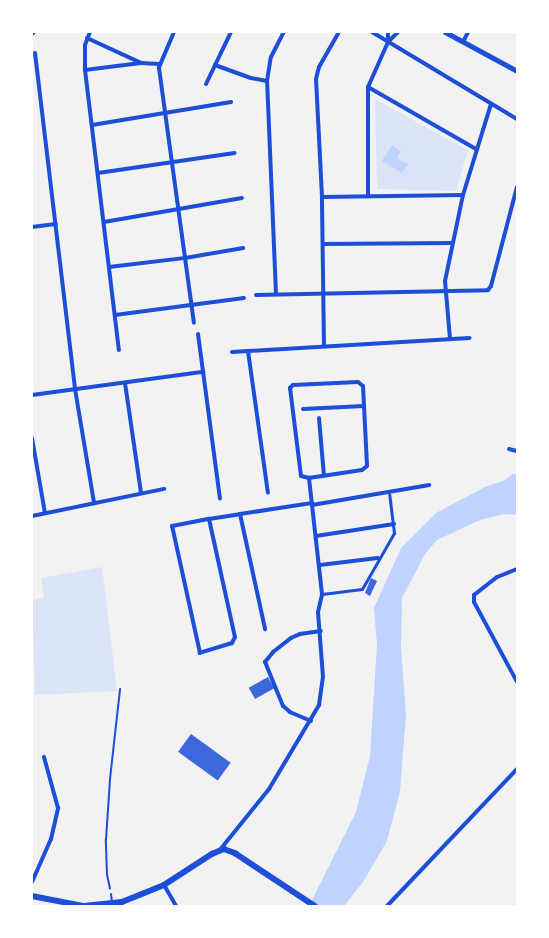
<!DOCTYPE html>
<style>
body{margin:0}
#map{position:relative;width:549px;height:938px;overflow:hidden;background:#f2f2f2;font-family:"Open Sans",sans-serif}
div>[style]{position:absolute}
[style*='--x']{left:calc(var(--x)*1px);top:calc(var(--y)*1px);width:calc(var(--w)*1px);rotate:calc(var(--a)*1deg)}
.green>*{inset:0;background:#dbe4f7}
.water>*{inset:0;background:#bfd3fe}
.building>*{inset:0;background:#3d67dc;transform-origin:0 0}
.path>*{height:1.5px;margin:-0.75px;padding:0 0.75px;transform-origin:0.75px;border-radius:0.75px;background:#1d4ed8}
.service>*{height:2px;margin:-1px;padding:0 1px;transform-origin:1px;border-radius:1px;background:#1d4ed8}
.pedestrian>*{height:3px;margin:-1.5px;padding:0 1.5px;transform-origin:1.5px;border-radius:1.5px;background:#1d4ed8}
.minor>*{height:4px;margin:-2px;padding:0 2px;transform-origin:2px;border-radius:2px;background:#1d4ed8}
.tertiary>*{height:5px;margin:-2.5px;padding:0 2.5px;transform-origin:2.5px;border-radius:2.5px;background:#1d4ed8}
.secondary>*{height:5.5px;margin:-2.75px;padding:0 2.75px;transform-origin:2.75px;border-radius:2.75px;background:#1d4ed8}
span{translate:-50% -50%;white-space:nowrap;text-align:center;line-height:1.15;-webkit-text-stroke:3.5px #fff;paint-order:stroke}
.frame{position:absolute;inset:0;border:33px solid #fff;pointer-events:none}
</style>
<div id="map">
<div class="green">
<i style="clip-path:polygon(375px 99px,468px 150px,456px 191px,377px 189px)"></i>
<i style="clip-path:polygon(102px 567px,117px 691px,35px 695px,32px 600px,44px 598px,41px 578px)"></i>
</div>
<div class="water">
<i style="clip-path:polygon(392px 145px,401px 151px,397px 158px,408px 164px,402px 173px,382px 161px)"></i>
<i style="clip-path:polygon(513px 474px,517px 474px,517px 515px,504px 514px,480px 520px,437px 540px,425px 554px,402px 598px,401px 648px,406px 714px,400px 791px,387px 841px,363px 882px,344px 906px,309px 906px,356px 812px,370px 756px,377px 645px,374px 608px,401px 548px,436px 513px,485px 487px,505px 480px)"></i>
</div>
<div class="building">
<i style="clip-path:polygon(371px 578px,377px 581px,370px 596px,365px 593px)"></i>
<i style="left:268px;top:677px;width:13px;height:22px;rotate:61deg"></i>
<i style="left:191px;top:734px;width:49px;height:22px;rotate:36deg"></i>
</div>
<div class="path">
<i style="--x:110;--y:889;--w:14;--a:-102"></i>
<i style="--x:107;--y:875;--w:35;--a:-92"></i>
<i style="--x:106;--y:840;--w:61;--a:-86.2"></i>
<i style="--x:110;--y:779;--w:90;--a:-83.6"></i>
</div>
<div class="service">
<i style="--x:111;--y:894;--w:8;--a:83"></i>
</div>
<div class="pedestrian">
<i style="--x:322;--y:594;--w:40;--a:-7.1"></i>
<i style="--x:362;--y:589;--w:64;--a:-60.3"></i>
<i style="--x:394;--y:533;--w:39;--a:-97"></i>
</div>
<div class="minor">
<i style="--x:90;--y:32;--w:14;--a:111"></i>
<i style="--x:85;--y:45;--w:25;--a:90"></i>
<i style="--x:85;--y:70;--w:282;--a:83.1"></i>
<i style="--x:174;--y:32;--w:39;--a:113"></i>
<i style="--x:159;--y:68;--w:257;--a:82.2"></i>
<i style="--x:372;--y:32;--w:169;--a:31"></i>
<i style="--x:32;--y:34;--w:3;--a:-45"></i>
<i style="--x:87;--y:38;--w:60;--a:24.8"></i>
<i style="--x:388;--y:42;--w:14;--a:-45"></i>
<i style="--x:463;--y:42;--w:11;--a:-63"></i>
<i style="--x:35;--y:53;--w:338;--a:83.2"></i>
<i style="--x:75;--y:389;--w:116;--a:80.5"></i>
<i style="--x:215;--y:65;--w:38;--a:20"></i>
<i style="--x:251;--y:78;--w:16;--a:11"></i>
<i style="--x:85;--y:70;--w:56;--a:-7.1"></i>
<i style="--x:141;--y:63;--w:18;--a:3"></i>
<i style="--x:206;--y:84;--w:58;--a:-64.3"></i>
<i style="--x:368;--y:87;--w:125;--a:29.9"></i>
<i style="--x:92;--y:125;--w:141;--a:-9.4"></i>
<i style="--x:98;--y:173;--w:138;--a:-8.3"></i>
<i style="--x:368;--y:195;--w:108;--a:-90"></i>
<i style="--x:368;--y:87;--w:49;--a:-66"></i>
<i style="--x:388;--y:42;--w:10;--a:-90"></i>
<i style="--x:322;--y:197;--w:141;--a:-0.8"></i>
<i style="--x:104;--y:222;--w:140;--a:-9.9"></i>
<i style="--x:32;--y:227;--w:24;--a:-7"></i>
<i style="--x:323;--y:244;--w:129;--a:-0.4"></i>
<i style="--x:109;--y:267;--w:77;--a:-6.8"></i>
<i style="--x:185;--y:258;--w:59;--a:-9.8"></i>
<i style="--x:276;--y:294;--w:213;--a:-92.4"></i>
<i style="--x:267;--y:81;--w:24;--a:-81"></i>
<i style="--x:271;--y:57;--w:28;--a:-63"></i>
<i style="--x:256;--y:295;--w:232;--a:-1.2"></i>
<i style="--x:488;--y:290;--w:5;--a:-53"></i>
<i style="--x:491;--y:286;--w:102;--a:-75.3"></i>
<i style="--x:115;--y:315;--w:130;--a:-7.5"></i>
<i style="--x:198;--y:334;--w:166;--a:82.4"></i>
<i style="--x:450;--y:339;--w:58;--a:-94.9"></i>
<i style="--x:445;--y:281;--w:88;--a:-78.2"></i>
<i style="--x:463;--y:195;--w:95;--a:-72.9"></i>
<i style="--x:324;--y:346;--w:149;--a:-90.8"></i>
<i style="--x:322;--y:197;--w:118;--a:-92.9"></i>
<i style="--x:316;--y:79;--w:12;--a:-76"></i>
<i style="--x:319;--y:67;--w:40;--a:-60.3"></i>
<i style="--x:248;--y:351;--w:143;--a:82"></i>
<i style="--x:232;--y:352;--w:238;--a:-3.4"></i>
<i style="--x:358;--y:382;--w:6;--a:39"></i>
<i style="--x:363;--y:386;--w:80;--a:87.1"></i>
<i style="--x:367;--y:466;--w:6;--a:141"></i>
<i style="--x:362;--y:470;--w:54;--a:171.4"></i>
<i style="--x:309;--y:478;--w:8;--a:-166"></i>
<i style="--x:301;--y:476;--w:89;--a:-97.1"></i>
<i style="--x:290;--y:388;--w:4;--a:-45"></i>
<i style="--x:293;--y:385;--w:65;--a:-2.6"></i>
<i style="--x:125;--y:383;--w:111;--a:81.7"></i>
<i style="--x:32;--y:395;--w:173;--a:-7.7"></i>
<i style="--x:303;--y:409;--w:61;--a:-2.8"></i>
<i style="--x:319;--y:418;--w:58;--a:85.1"></i>
<i style="--x:32;--y:438;--w:76;--a:80.2"></i>
<i style="--x:509;--y:449;--w:8;--a:14"></i>
<i style="--x:312;--y:505;--w:119;--a:-9.7"></i>
<i style="--x:240;--y:514;--w:118;--a:77.7"></i>
<i style="--x:32;--y:516;--w:135;--a:-11.6"></i>
<i style="--x:209;--y:519;--w:121;--a:77.6"></i>
<i style="--x:235;--y:637;--w:7;--a:117"></i>
<i style="--x:232;--y:643;--w:34;--a:163"></i>
<i style="--x:200;--y:653;--w:130;--a:-102.4"></i>
<i style="--x:172;--y:526;--w:38;--a:-11"></i>
<i style="--x:209;--y:519;--w:31;--a:-9"></i>
<i style="--x:240;--y:514;--w:73;--a:-8.7"></i>
<i style="--x:316;--y:536;--w:79;--a:-8.7"></i>
<i style="--x:320;--y:565;--w:58;--a:-6.9"></i>
<i style="--x:517;--y:569;--w:22;--a:158"></i>
<i style="--x:497;--y:577;--w:29;--a:142"></i>
<i style="--x:474;--y:595;--w:7;--a:90"></i>
<i style="--x:474;--y:602;--w:91;--a:61.7"></i>
<i style="--x:311;--y:721;--w:23;--a:-157"></i>
<i style="--x:290;--y:712;--w:9;--a:-139"></i>
<i style="--x:283;--y:706;--w:48;--a:-112.2"></i>
<i style="--x:265;--y:662;--w:13;--a:-51"></i>
<i style="--x:273;--y:652;--w:23;--a:-38"></i>
<i style="--x:291;--y:638;--w:10;--a:-24"></i>
<i style="--x:300;--y:634;--w:21;--a:-8"></i>
<i style="--x:219;--y:851;--w:80;--a:-51.1"></i>
<i style="--x:269;--y:789;--w:98;--a:-59.2"></i>
<i style="--x:319;--y:705;--w:28;--a:-82"></i>
<i style="--x:323;--y:677;--w:65;--a:-94.4"></i>
<i style="--x:318;--y:612;--w:18;--a:-77"></i>
<i style="--x:322;--y:594;--w:117;--a:-96.4"></i>
<i style="--x:32;--y:882;--w:47;--a:-66.2"></i>
<i style="--x:51;--y:839;--w:32;--a:-77"></i>
<i style="--x:58;--y:808;--w:53;--a:-105.4"></i>
<i style="--x:164;--y:885;--w:24;--a:60"></i>
<i style="--x:387;--y:906;--w:189;--a:-46.5"></i>
</div>
<div class="tertiary">
<i style="--x:445;--y:32;--w:82;--a:28.4"></i>
</div>
<div class="secondary">
<i style="--x:32;--y:896;--w:53;--a:10.9"></i>
<i style="--x:84;--y:906;--w:38;--a:-6"></i>
<i style="--x:122;--y:902;--w:45;--a:-22"></i>
<i style="--x:164;--y:885;--w:57;--a:-32.9"></i>
<i style="--x:212;--y:854;--w:13;--a:-23"></i>
<i style="--x:224;--y:849;--w:12;--a:20"></i>
<i style="--x:235;--y:853;--w:96;--a:33.5"></i>
</div>
<div class="frame"></div>
</div>
